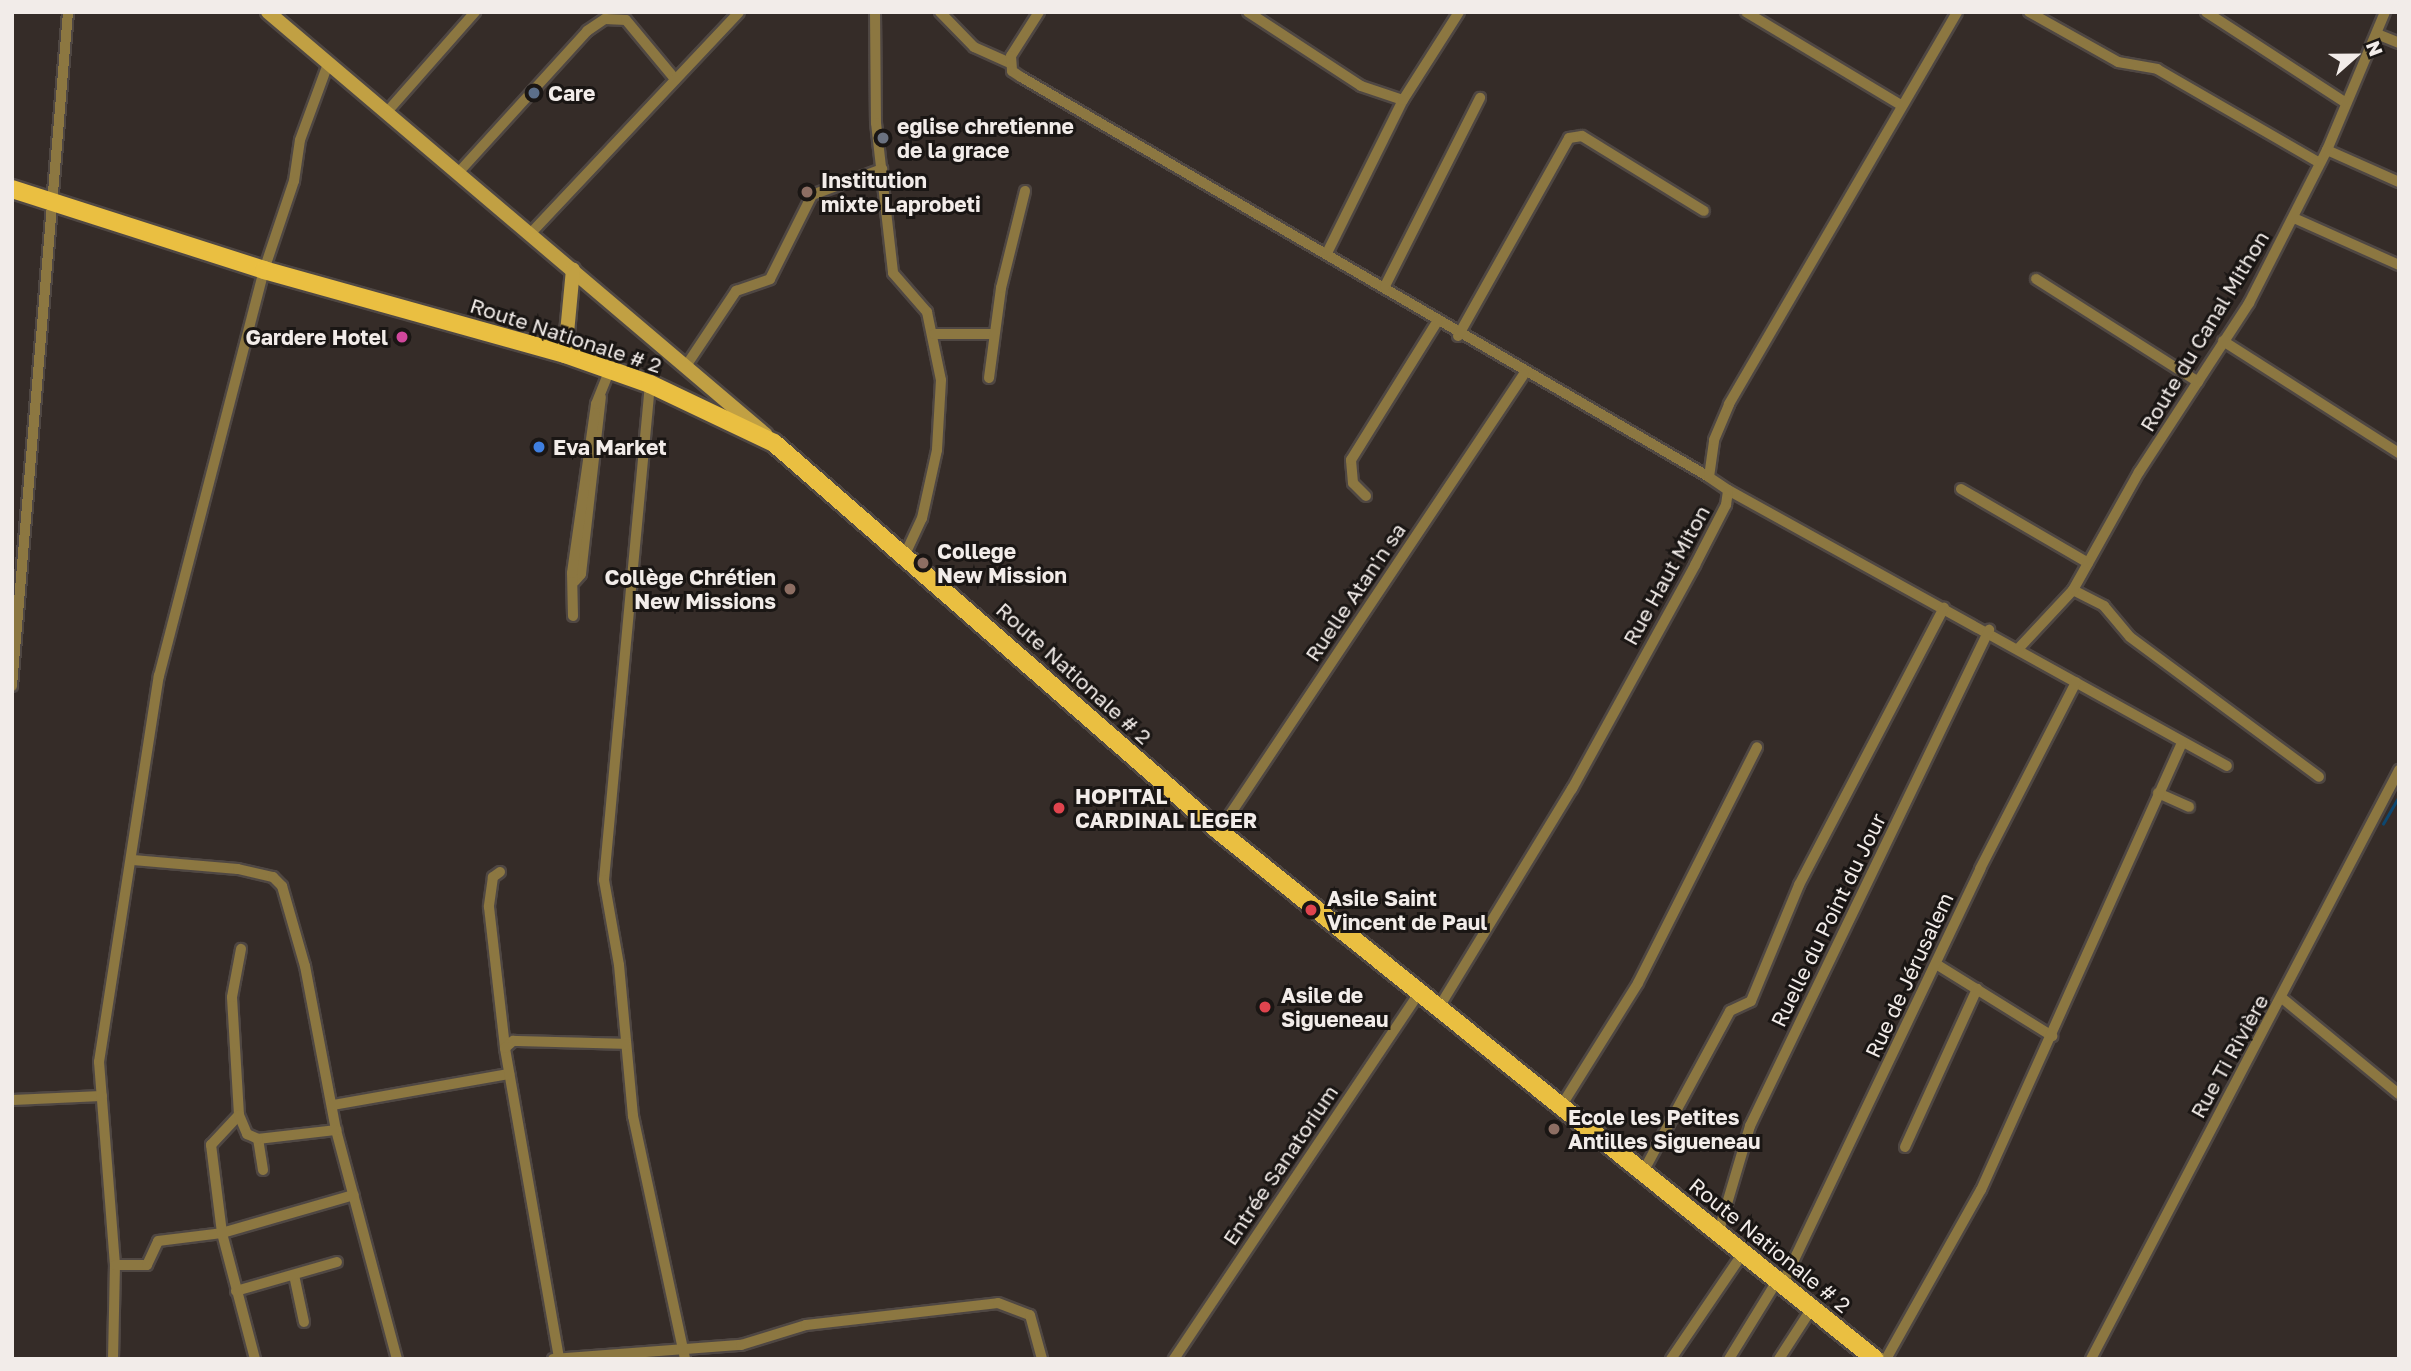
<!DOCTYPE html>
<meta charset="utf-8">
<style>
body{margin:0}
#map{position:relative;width:2411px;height:1371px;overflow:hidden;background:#352c28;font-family:"Golos Text",sans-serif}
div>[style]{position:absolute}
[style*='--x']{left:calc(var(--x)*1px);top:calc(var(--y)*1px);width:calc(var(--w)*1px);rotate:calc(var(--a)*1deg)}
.stream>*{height:2.5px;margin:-1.25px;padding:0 1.25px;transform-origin:1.25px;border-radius:1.25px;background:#0d4770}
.roads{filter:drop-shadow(2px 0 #4f4743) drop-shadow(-2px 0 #4f4743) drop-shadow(0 2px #4f4743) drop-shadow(0 -2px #4f4743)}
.minor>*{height:10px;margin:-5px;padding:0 5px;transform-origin:5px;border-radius:5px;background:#8c7741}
.secondary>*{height:14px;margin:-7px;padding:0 7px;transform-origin:7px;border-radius:7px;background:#c1a043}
.primary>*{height:18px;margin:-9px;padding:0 9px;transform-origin:9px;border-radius:9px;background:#eabf41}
.dots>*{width:19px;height:19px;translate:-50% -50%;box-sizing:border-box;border:4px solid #1a1614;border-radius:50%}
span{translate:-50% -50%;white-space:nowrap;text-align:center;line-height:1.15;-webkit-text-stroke:6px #1a1614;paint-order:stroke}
.poi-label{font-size:21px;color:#f2ece9;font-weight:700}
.left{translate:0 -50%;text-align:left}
.right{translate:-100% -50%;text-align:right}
.street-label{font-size:21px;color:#f2ece9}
.frame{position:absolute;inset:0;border:14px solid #f2ece9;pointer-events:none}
.north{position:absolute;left:2320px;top:21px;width:70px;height:70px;-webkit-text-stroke:5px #1a1614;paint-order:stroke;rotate:69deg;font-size:19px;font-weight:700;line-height:28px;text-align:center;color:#f2ece9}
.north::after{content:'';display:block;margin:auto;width:24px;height:32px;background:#f2ece9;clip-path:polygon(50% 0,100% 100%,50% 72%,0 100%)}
</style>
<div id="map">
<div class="stream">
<i style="--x:2383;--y:824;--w:32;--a:-60"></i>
</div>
<div class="roads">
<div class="minor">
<i style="--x:875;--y:12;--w:111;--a:89.5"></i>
<i style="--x:876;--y:123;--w:151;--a:83.5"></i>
<i style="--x:893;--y:273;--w:52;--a:48.9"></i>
<i style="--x:927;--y:312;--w:69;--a:78.4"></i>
<i style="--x:941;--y:380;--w:70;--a:93.3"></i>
<i style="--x:937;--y:450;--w:70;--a:102.4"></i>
<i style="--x:922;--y:518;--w:38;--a:115"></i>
<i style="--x:940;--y:12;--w:49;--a:45.8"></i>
<i style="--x:974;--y:47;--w:39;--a:24"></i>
<i style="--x:1039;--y:12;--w:52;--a:122.5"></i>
<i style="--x:1011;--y:56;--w:15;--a:86"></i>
<i style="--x:1012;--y:71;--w:11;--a:34"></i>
<i style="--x:1021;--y:77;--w:796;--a:30.17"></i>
<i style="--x:1248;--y:12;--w:135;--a:33.2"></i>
<i style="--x:1361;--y:86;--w:44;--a:18.4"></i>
<i style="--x:1746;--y:12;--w:181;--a:31"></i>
<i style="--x:2029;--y:12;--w:102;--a:29.3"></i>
<i style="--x:2118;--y:62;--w:40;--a:10"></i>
<i style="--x:2157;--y:69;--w:188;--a:30"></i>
<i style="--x:2206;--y:12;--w:167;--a:33"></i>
<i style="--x:2377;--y:34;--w:24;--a:22"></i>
<i style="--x:386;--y:113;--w:135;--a:-48.6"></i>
<i style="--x:2327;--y:150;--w:79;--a:24"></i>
<i style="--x:458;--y:173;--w:192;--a:-47.7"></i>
<i style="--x:587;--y:31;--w:22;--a:-34"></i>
<i style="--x:605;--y:19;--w:21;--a:3"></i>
<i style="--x:626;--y:20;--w:77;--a:50.3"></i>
<i style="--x:2294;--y:218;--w:115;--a:24.1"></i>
<i style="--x:531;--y:233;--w:303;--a:-46.7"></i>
<i style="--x:1327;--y:253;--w:171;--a:-63.6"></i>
<i style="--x:1403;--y:100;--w:104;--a:-57.5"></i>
<i style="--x:2036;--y:279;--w:192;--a:32.4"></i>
<i style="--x:1385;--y:286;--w:211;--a:-63.2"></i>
<i style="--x:934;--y:334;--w:59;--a:0"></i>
<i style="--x:1458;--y:336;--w:227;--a:-60.7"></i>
<i style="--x:1569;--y:138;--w:13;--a:-9"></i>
<i style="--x:1582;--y:136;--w:143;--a:31.6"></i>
<i style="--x:2223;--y:341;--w:209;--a:32.5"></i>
<i style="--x:688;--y:363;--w:87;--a:-56.3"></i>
<i style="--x:736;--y:291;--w:36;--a:-19"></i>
<i style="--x:770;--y:279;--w:94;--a:-63.4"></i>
<i style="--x:812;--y:195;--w:75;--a:-20.4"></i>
<i style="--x:989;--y:378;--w:91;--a:-82.4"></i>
<i style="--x:1001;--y:288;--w:100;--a:-76.1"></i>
<i style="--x:650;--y:384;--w:498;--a:95.3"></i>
<i style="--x:604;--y:880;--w:86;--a:80"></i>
<i style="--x:619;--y:965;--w:152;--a:84.7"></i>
<i style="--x:633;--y:1116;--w:249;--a:77.9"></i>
<i style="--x:1961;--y:489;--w:147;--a:30.2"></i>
<i style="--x:1728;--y:490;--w:570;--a:28.95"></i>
<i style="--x:1366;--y:496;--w:18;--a:-135"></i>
<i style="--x:1353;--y:483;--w:23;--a:-95"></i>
<i style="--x:1351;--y:460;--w:163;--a:-58.1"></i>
<i style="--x:575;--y:581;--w:9;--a:-49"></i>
<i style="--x:581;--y:574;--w:178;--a:-83.6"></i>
<i style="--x:2073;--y:590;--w:35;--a:27"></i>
<i style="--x:2104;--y:606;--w:40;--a:50"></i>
<i style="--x:2130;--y:637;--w:235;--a:36.5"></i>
<i style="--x:573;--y:616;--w:43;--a:-91.3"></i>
<i style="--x:572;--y:573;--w:171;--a:-81.9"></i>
<i style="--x:596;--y:404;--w:37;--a:-68"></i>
<i style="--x:2019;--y:648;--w:79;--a:-47"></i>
<i style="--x:2073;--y:590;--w:135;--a:-60.8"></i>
<i style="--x:2139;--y:472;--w:202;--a:-56.9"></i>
<i style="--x:2249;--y:303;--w:172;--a:-63"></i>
<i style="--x:2327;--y:150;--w:150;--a:-67.2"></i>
<i style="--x:12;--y:686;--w:676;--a:-85.25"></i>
<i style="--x:2158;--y:793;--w:34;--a:24"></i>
<i style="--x:1219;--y:831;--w:549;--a:-56.28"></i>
<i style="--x:133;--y:860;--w:105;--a:4.9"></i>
<i style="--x:238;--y:869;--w:36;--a:13"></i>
<i style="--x:273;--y:877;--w:13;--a:45"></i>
<i style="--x:282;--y:886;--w:83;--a:74"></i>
<i style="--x:305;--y:966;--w:167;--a:79.3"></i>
<i style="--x:336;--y:1130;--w:237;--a:75.1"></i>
<i style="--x:500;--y:872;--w:9;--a:144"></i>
<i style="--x:493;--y:877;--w:30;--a:98"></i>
<i style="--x:489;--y:907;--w:142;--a:83.5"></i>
<i style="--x:1936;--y:964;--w:137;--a:31.8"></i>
<i style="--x:2282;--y:998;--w:151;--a:39.4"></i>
<i style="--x:1438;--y:1009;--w:258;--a:-58.7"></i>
<i style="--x:1572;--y:789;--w:256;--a:-61.2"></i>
<i style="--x:1695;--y:565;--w:68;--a:-62.7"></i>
<i style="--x:1726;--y:505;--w:15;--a:-82"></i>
<i style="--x:1728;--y:490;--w:23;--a:-146"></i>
<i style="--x:1709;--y:477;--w:37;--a:-82"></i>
<i style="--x:1714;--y:440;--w:39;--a:-67"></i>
<i style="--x:1729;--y:404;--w:453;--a:-59.8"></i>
<i style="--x:12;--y:1100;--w:90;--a:-2.5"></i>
<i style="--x:333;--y:1105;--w:179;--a:-10"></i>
<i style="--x:1560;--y:1108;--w:147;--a:-58"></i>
<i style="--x:1638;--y:983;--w:264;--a:-63.2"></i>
<i style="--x:239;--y:1115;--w:118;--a:-93.4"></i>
<i style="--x:232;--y:997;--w:49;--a:-79.4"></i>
<i style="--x:1905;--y:1147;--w:174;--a:-65.5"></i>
<i style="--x:263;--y:1170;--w:31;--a:-99"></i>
<i style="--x:258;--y:1139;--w:79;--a:-6.6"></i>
<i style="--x:1643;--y:1172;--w:183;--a:-61.6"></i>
<i style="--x:1730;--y:1011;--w:23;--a:-25"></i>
<i style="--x:1751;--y:1001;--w:126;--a:-67.5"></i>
<i style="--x:1799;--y:885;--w:313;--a:-62.4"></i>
<i style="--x:1718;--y:1234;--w:113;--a:-73.5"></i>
<i style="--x:1750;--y:1126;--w:551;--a:-64.27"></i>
<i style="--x:115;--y:1265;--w:204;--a:-94.5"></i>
<i style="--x:99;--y:1062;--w:391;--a:-81.2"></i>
<i style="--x:159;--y:676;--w:419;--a:-75.5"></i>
<i style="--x:264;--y:270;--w:94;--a:-71.4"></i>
<i style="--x:294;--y:181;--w:41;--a:-81.7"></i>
<i style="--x:300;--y:140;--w:81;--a:-69.8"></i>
<i style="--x:294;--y:1275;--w:48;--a:78"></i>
<i style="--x:1782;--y:1285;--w:461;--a:-64.5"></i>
<i style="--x:1980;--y:869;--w:210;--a:-62.8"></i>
<i style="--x:236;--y:1291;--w:105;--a:-16"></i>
<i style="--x:559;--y:1358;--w:315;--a:-99.9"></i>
<i style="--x:505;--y:1048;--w:11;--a:-41"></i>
<i style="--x:513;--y:1041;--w:113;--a:1.5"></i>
<i style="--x:113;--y:1359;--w:94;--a:-88.8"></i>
<i style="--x:115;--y:1265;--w:32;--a:0"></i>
<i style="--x:147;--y:1265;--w:26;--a:-65"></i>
<i style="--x:158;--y:1241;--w:64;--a:-7.1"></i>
<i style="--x:222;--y:1233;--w:89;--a:-97.1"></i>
<i style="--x:211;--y:1145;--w:41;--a:-47"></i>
<i style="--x:239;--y:1115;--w:21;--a:67"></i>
<i style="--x:247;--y:1134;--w:12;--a:24"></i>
<i style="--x:255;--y:1359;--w:130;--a:-104.7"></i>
<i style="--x:222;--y:1233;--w:137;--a:-16.1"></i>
<i style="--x:553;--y:1359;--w:189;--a:-4.3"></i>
<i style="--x:741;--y:1345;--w:68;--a:-17.1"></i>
<i style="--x:806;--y:1325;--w:193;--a:-6.5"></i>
<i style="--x:998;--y:1303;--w:34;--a:21"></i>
<i style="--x:1030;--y:1315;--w:46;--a:74.7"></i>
<i style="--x:1174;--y:1359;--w:440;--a:-56.2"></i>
<i style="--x:1671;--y:1359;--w:128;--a:-55.8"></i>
<i style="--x:1729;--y:1359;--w:92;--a:-58.4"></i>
<i style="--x:1779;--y:1359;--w:61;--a:-57.1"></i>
<i style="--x:1886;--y:1359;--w:194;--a:-60.7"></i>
<i style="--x:1981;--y:1190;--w:491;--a:-65.8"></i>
<i style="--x:2091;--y:1359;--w:665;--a:-62.39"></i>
</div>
<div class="secondary">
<i style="--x:268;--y:12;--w:653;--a:40.34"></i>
<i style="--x:565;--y:354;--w:85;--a:-84.6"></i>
</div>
<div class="primary">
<i style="--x:12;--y:189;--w:265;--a:17.8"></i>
<i style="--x:264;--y:270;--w:313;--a:15.6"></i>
<i style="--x:565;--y:354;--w:90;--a:19.4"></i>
<i style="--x:650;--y:384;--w:137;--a:25.4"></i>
<i style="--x:774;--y:443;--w:590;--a:41.09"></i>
<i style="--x:1219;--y:831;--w:842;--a:38.83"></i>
</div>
</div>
<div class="dots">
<i style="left:534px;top:93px;background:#5c6f8a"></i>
<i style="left:883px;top:138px;background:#6b7280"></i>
<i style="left:807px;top:192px;background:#8d6e63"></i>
<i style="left:402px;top:337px;background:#d1479c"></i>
<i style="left:539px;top:447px;background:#3f7fe0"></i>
<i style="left:923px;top:563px;background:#8d6e63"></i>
<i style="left:790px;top:589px;background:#8d6e63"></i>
<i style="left:1059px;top:808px;background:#e0444e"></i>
<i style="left:1311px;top:910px;background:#e0444e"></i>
<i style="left:1265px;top:1007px;background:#e0444e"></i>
<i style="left:1554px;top:1129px;background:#8d6e63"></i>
</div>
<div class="poi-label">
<span class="left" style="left:548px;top:93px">Care</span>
<span class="left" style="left:897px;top:138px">eglise chretienne<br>de la grace</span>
<span class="left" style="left:821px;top:192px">Institution<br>mixte Laprobeti</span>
<span class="right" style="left:388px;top:337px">Gardere Hotel</span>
<span class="left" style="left:553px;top:447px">Eva Market</span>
<span class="left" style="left:937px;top:563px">College<br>New Mission</span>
<span class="right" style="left:776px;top:589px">Collège Chrétien<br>New Missions</span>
<span class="left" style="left:1075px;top:808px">HOPITAL<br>CARDINAL LEGER</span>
<span class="left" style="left:1327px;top:910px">Asile Saint<br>Vincent de Paul</span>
<span class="left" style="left:1281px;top:1007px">Asile de<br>Sigueneau</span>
<span class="left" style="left:1568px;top:1129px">Ecole les Petites<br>Antilles Sigueneau</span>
</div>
<div class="street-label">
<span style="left:2204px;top:331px;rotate:-59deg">Route du Canal Mithon</span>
<span style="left:566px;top:335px;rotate:18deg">Route Nationale # 2</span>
<span style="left:1666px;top:575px;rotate:-61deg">Rue Haut Miton</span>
<span style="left:1355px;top:592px;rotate:-56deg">Ruelle Atan'n sa</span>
<span style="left:1074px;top:673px;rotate:42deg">Route Nationale # 2</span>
<span style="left:1828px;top:920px;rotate:-64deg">Ruelle du Point du Jour</span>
<span style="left:1909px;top:975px;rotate:-65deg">Rue de Jérusalem</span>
<span style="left:2229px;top:1056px;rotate:-61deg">Rue Ti Rivière</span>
<span style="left:1280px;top:1165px;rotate:-56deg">Entrée Sanatorium</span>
<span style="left:1770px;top:1245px;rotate:39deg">Route Nationale # 2</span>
</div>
<div class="frame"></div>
<div class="north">N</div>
</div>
